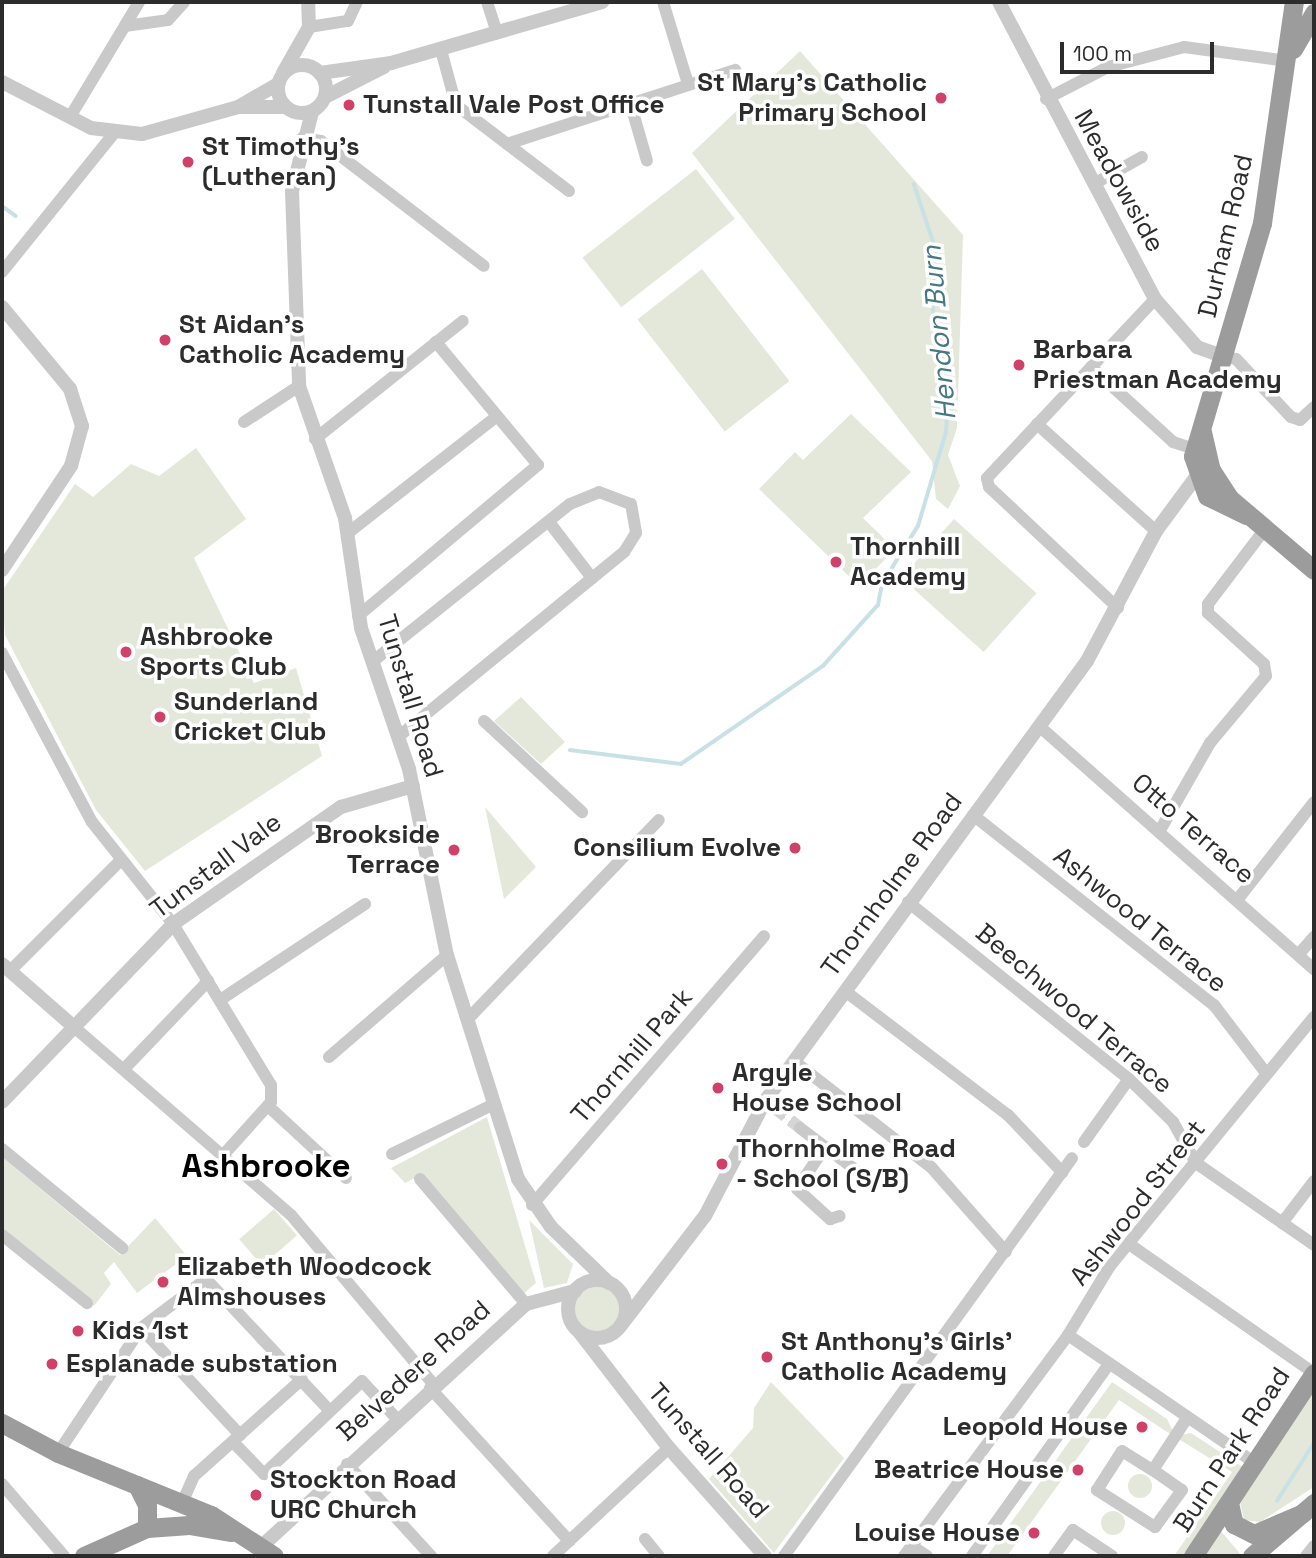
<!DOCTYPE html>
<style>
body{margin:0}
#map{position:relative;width:1316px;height:1558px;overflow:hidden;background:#fff;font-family:"Space Grotesk",sans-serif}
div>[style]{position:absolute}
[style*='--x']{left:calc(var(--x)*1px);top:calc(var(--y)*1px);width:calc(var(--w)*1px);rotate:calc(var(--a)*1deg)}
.green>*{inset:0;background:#e4e8da;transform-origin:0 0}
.round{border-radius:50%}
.stream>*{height:3.5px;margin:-1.75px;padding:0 1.75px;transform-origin:1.75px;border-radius:1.75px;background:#c8e1e6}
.minor-tunnel>*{height:12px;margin-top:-6px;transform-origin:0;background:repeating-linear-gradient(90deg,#d5d5d5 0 12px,transparent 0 18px)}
.minor>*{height:12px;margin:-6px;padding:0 6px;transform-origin:6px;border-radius:6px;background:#c9c9c9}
.tertiary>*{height:14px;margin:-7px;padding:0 7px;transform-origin:7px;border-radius:7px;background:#c9c9c9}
.tertiary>.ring{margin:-7px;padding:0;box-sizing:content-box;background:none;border:14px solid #c9c9c9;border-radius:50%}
.trunk>*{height:19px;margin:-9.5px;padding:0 9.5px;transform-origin:9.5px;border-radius:9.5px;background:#9c9c9c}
.dots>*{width:19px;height:19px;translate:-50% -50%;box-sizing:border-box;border:4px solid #fff;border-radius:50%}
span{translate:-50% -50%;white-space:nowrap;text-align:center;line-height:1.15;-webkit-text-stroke:7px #fff;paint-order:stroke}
.poi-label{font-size:26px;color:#2c2c2c;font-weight:700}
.right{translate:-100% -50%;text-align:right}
.left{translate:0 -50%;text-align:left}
.street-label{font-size:26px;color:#2c2c2c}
.water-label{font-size:28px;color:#447883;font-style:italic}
.district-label{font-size:33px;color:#000;font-weight:700}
.frame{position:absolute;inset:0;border:4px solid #2c2c2c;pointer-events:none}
.scale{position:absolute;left:1060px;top:42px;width:154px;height:32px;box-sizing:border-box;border:4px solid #2c2c2c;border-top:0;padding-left:9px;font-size:21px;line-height:24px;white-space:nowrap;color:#2c2c2c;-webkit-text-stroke:5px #fff;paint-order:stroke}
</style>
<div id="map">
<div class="green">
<i style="clip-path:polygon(800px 51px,963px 235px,957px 428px,948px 455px,960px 486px,948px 509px,936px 499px,932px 461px,692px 153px)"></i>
<i style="left:696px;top:169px;width:63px;height:144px;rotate:52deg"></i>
<i style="left:702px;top:269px;width:142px;height:82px;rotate:52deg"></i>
<i style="clip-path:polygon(851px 414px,911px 472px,863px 518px,895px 549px,859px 586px,759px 489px,795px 452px,803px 460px)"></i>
<i style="clip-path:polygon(196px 448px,246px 519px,194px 558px,254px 683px,296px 668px,322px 756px,145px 871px,96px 810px,5px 635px,2px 591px,75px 484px,93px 497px,131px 464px,159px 476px)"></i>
<i style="left:954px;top:519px;width:111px;height:79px;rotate:42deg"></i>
<i style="clip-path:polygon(521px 697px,565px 742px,541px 764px,494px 721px)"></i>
<i style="clip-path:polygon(485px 807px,536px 867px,504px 899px)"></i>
<i style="clip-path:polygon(487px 1117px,536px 1283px,523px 1294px,423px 1174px,405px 1183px,391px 1168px)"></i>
<i style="clip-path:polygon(2px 1157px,120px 1255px,155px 1218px,187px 1256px,137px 1293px,114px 1262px,104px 1273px,111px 1284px,94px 1306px,2px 1229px)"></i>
<i style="left:274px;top:1209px;width:35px;height:46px;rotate:49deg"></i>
<i style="clip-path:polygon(529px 1220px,573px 1264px,567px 1283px,544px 1288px)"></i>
<i class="round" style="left:574px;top:1287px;width:46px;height:46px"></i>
<i style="clip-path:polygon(771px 1382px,844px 1458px,774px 1553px,709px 1479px,753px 1428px,754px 1408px)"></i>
<i style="clip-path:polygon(1112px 1382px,1167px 1419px,1175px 1436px,1191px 1433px,1246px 1469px,1185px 1556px,1174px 1556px,1232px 1472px,1164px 1430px,1119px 1400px,1007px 1556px,987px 1556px)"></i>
<i style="clip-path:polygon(1314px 1390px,1314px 1487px,1260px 1522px,1244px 1520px,1240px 1502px)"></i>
<i class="round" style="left:1128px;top:1474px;width:24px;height:24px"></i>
<i class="round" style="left:1101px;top:1511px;width:24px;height:24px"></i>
<i style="clip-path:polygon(1220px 1530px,1242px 1556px,1204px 1556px)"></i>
</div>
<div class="stream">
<i style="--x:2;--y:206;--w:17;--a:36"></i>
<i style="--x:570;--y:750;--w:112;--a:7.2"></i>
<i style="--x:681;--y:764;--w:173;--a:-34.6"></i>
<i style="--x:823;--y:666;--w:82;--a:-48"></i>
<i style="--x:878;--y:605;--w:21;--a:-79"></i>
<i style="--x:882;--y:584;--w:68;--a:-58.2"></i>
<i style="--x:918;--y:526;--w:98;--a:-73.4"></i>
<i style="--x:946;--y:432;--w:37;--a:-87"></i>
<i style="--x:948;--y:395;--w:92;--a:-100"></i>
<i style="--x:932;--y:304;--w:53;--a:-85.7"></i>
<i style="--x:936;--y:251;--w:70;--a:-108.4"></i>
<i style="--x:1277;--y:1501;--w:69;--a:-57.5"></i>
</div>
<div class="minor-tunnel">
<i style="--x:776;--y:1109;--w:31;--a:38"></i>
</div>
<div class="minor">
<i style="--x:487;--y:2;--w:33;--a:72"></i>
<i style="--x:663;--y:2;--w:86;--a:73"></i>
<i style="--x:125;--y:26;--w:43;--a:-7.9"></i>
<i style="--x:168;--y:20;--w:24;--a:-48"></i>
<i style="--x:309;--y:27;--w:39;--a:-9"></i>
<i style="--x:348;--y:21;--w:21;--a:-65"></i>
<i style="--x:441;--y:50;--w:57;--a:74.7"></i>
<i style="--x:456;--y:105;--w:142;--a:37.3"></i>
<i style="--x:1046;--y:99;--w:70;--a:-27.3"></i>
<i style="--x:1108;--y:67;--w:79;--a:-14.7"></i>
<i style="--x:1184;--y:47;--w:105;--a:7.7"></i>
<i style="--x:630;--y:102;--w:61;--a:73.9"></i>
<i style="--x:70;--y:117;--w:134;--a:-59"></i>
<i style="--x:302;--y:138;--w:19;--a:9"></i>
<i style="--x:321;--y:141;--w:205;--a:37.5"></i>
<i style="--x:507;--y:144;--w:240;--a:-18"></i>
<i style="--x:1094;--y:184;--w:55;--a:-29.4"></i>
<i style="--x:2;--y:272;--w:180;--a:-51.1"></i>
<i style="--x:1224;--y:357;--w:12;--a:9"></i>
<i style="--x:1236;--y:359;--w:80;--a:46.5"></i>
<i style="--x:1291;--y:417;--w:9;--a:18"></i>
<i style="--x:1300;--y:420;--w:19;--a:-43"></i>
<i style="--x:1091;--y:367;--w:111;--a:42.4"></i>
<i style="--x:1173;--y:442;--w:23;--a:18"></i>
<i style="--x:244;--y:422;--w:66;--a:-33.2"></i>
<i style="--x:1037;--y:424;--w:160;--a:42"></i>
<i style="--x:315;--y:439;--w:189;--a:-38.6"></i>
<i style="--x:549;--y:522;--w:71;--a:52.5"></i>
<i style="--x:348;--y:533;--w:189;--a:-38.1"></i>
<i style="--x:1118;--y:608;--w:177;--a:-136.8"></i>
<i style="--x:989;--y:487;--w:9;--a:-103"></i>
<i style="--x:987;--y:478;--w:245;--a:-46.8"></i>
<i style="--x:358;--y:616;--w:235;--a:-40"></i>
<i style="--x:538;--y:465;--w:160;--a:-129.7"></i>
<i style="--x:2;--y:653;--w:191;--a:62"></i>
<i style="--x:92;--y:822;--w:130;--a:51.5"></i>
<i style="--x:173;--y:924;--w:188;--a:58.7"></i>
<i style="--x:271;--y:1085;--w:17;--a:90"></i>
<i style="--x:271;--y:1102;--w:69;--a:132"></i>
<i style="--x:372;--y:662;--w:253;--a:-38.6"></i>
<i style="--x:570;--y:504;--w:31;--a:-22"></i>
<i style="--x:599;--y:492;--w:34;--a:21"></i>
<i style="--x:631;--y:504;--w:29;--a:80"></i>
<i style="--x:636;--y:533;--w:22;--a:122"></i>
<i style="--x:624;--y:552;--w:291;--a:140.7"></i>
<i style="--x:484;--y:721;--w:134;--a:42.9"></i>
<i style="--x:1039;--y:726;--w:367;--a:41.5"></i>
<i style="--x:973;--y:815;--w:307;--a:38.3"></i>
<i style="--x:1214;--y:1005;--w:86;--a:52.6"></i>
<i style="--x:1159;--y:832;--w:103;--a:-60.2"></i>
<i style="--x:1210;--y:743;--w:87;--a:-50.1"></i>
<i style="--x:1266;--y:676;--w:12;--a:-99"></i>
<i style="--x:1264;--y:664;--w:76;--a:-137.7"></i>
<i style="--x:1208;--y:613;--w:9;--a:-90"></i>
<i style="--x:1208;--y:604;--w:94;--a:-52.8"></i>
<i style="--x:1238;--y:899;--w:123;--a:-51.9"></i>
<i style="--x:908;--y:902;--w:283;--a:38.7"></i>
<i style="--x:1129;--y:1079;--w:62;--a:44.3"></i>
<i style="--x:1173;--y:1122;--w:47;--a:60.7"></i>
<i style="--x:1196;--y:1163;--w:144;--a:34.8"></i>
<i style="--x:1299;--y:954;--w:23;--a:-49"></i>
<i style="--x:10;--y:971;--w:153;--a:-45"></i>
<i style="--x:845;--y:991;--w:205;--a:37.3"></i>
<i style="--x:1008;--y:1115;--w:79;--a:46.5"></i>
<i style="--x:220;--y:1000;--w:174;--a:-33.5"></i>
<i style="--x:467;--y:1020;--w:277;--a:-46.2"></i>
<i style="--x:74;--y:1027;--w:287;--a:40.9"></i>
<i style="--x:291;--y:1215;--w:222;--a:49.9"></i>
<i style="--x:329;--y:1057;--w:156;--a:-40.8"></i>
<i style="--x:795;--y:1062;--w:172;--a:37.7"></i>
<i style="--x:931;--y:1167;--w:113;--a:48.6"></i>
<i style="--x:124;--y:1069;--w:122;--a:-46.3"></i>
<i style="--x:765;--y:1101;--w:14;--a:36"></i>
<i style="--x:268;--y:1106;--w:106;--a:42.7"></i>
<i style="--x:800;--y:1128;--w:83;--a:37.1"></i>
<i style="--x:1084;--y:1142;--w:77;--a:-54.5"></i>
<i style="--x:825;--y:1147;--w:50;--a:123.7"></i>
<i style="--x:797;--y:1189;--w:45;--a:42.3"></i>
<i style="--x:830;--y:1219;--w:10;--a:-17"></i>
<i style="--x:2;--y:1149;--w:156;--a:39.5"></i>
<i style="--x:392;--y:1154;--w:114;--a:-26.1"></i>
<i style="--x:420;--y:1179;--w:164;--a:49.7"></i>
<i style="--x:532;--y:1205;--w:355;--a:-49.2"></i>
<i style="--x:1282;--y:1223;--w:53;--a:-52.7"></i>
<i style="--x:2;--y:1235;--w:109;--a:38.7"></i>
<i style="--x:1129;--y:1244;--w:226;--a:34.9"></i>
<i style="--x:141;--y:1328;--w:146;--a:47.2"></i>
<i style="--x:1068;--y:1335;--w:227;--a:34.4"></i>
<i style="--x:430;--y:1388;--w:207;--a:47.7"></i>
<i style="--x:233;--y:1442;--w:45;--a:45.9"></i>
<i style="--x:264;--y:1474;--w:135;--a:-43.5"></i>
<i style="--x:362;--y:1381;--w:50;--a:47.4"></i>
<i style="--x:58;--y:1453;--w:150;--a:-56.4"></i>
<i style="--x:141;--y:1328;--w:81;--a:-37"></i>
<i style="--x:206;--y:1279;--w:181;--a:46.8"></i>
<i style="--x:347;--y:1464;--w:125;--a:47.6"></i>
<i style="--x:1153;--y:1470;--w:35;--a:35"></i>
<i style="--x:1182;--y:1490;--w:46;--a:126.1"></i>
<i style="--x:1155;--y:1527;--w:69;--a:-147.5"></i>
<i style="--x:1097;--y:1490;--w:46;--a:-57.3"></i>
<i style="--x:1122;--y:1451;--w:36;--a:32"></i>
<i style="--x:1153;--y:1470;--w:62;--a:-56.8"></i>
<i style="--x:2;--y:1484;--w:95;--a:49.3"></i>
<i style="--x:182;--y:1503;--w:30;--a:-66"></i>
<i style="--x:194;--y:1476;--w:145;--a:-41.9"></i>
<i style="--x:645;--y:1539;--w:22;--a:51"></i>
<i style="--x:912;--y:1546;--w:18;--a:34"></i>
<i style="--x:553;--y:1556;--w:158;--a:-43"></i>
<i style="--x:784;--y:1556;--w:491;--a:-54.1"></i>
<i style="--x:904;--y:1556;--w:275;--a:-53.4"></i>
<i style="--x:1068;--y:1335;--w:81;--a:-58.7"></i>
<i style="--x:1110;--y:1266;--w:322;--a:-50.7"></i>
<i style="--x:972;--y:1556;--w:234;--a:-54.5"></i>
<i style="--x:1054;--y:1556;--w:32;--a:-54"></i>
<i style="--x:1073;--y:1530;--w:47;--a:33.7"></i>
<i style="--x:1306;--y:1556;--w:13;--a:-51"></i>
</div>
<div class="tertiary">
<i style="--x:999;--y:2;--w:335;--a:62.3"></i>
<i style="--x:1155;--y:299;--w:64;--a:48.8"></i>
<i style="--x:1197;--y:347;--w:29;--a:20"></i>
<i class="ring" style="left:278px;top:65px;width:34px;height:34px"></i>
<i style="--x:283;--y:73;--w:53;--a:-60.5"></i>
<i style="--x:309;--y:27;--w:25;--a:-92"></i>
<i style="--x:320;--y:73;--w:72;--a:-8"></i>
<i style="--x:391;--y:63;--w:220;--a:-16.1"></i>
<i style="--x:2;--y:82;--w:100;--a:27.3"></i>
<i style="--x:91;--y:128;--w:51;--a:6.7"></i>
<i style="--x:142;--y:134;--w:100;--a:-15.7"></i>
<i style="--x:238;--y:107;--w:46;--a:-29.9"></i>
<i style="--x:325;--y:97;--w:66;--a:-27"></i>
<i style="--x:241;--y:107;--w:44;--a:0"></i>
<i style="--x:312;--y:112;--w:81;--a:104.2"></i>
<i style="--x:292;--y:191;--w:195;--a:87.9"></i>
<i style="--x:299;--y:386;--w:140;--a:70.8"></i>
<i style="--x:345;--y:518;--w:111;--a:81.7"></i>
<i style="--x:361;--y:628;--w:149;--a:71.2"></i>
<i style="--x:409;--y:769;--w:190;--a:78.5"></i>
<i style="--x:447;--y:955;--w:235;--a:72.4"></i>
<i style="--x:518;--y:1179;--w:58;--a:55.5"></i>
<i style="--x:551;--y:1227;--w:81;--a:44"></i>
<i style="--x:2;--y:307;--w:107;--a:50.3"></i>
<i style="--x:70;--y:389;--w:39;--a:72"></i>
<i style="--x:82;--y:426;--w:41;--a:105.4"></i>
<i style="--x:71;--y:466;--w:125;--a:123.6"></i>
<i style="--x:2;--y:964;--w:96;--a:41.2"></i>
<i style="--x:2;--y:1102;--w:247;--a:-46.1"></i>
<i style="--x:173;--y:924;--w:205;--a:-34.9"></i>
<i style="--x:341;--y:807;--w:75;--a:-16.3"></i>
<i class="ring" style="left:568px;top:1280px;width:44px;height:44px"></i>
<i style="--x:622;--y:1324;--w:136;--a:-52.5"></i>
<i style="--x:705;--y:1216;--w:130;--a:-62.4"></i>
<i style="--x:765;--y:1101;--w:545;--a:-53.8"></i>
<i style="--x:1087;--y:661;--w:147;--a:-62"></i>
<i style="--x:1156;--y:531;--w:67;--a:-53.5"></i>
<i style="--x:580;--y:1333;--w:145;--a:52.3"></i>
<i style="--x:669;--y:1448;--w:144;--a:48.4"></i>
<i style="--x:263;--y:1545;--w:357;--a:-42.5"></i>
<i style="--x:526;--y:1304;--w:51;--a:-14.9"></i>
</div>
<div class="trunk">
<i style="--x:1293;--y:49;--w:42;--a:-59.7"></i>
<i style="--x:1202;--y:432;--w:39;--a:77"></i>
<i style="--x:1211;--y:470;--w:33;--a:57"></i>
<i style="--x:1229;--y:498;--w:111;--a:40.3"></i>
<i style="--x:1246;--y:515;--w:43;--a:-154"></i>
<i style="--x:1207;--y:496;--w:42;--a:-109.3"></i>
<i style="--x:1193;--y:456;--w:243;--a:-73.5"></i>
<i style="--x:1262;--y:223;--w:223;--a:-81.8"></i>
<i style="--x:2;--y:1423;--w:64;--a:28.2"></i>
<i style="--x:58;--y:1453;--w:165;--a:22.1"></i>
<i style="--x:211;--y:1515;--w:75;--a:33.1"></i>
<i style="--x:137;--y:1485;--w:22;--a:63"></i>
<i style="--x:147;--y:1505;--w:23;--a:90"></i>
<i style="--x:1229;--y:1503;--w:22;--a:77"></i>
<i style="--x:1234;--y:1524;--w:22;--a:27"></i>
<i style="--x:1254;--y:1534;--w:53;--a:-23.2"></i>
<i style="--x:84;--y:1556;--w:69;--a:-24"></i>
<i style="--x:147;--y:1528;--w:42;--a:-4.1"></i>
<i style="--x:189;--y:1525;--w:43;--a:9.5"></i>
<i style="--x:1193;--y:1556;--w:219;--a:-56.5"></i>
<i style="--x:1252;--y:1556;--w:82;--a:-40.5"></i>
</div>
<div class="dots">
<i style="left:941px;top:98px;background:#cf4169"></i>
<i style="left:349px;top:105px;background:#cf4169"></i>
<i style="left:188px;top:162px;background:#cf4169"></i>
<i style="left:165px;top:340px;background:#cf4169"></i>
<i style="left:1019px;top:365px;background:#cf4169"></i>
<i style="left:836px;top:562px;background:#cf4169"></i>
<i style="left:126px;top:652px;background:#cf4169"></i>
<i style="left:160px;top:717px;background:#cf4169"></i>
<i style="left:795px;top:848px;background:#cf4169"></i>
<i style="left:454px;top:850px;background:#cf4169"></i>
<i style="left:718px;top:1088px;background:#cf4169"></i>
<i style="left:722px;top:1164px;background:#cf4169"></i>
<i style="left:163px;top:1282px;background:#cf4169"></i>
<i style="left:78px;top:1331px;background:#cf4169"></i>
<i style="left:767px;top:1357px;background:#cf4169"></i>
<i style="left:52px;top:1364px;background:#cf4169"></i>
<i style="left:1142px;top:1427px;background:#cf4169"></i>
<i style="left:1078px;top:1470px;background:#cf4169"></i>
<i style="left:256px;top:1495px;background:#cf4169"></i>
<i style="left:1034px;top:1533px;background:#cf4169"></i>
</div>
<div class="poi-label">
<span class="right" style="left:927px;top:98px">St Mary's Catholic<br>Primary School</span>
<span class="left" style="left:363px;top:105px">Tunstall Vale Post Office</span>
<span class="left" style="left:202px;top:162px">St Timothy's<br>(Lutheran)</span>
<span class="left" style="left:179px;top:340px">St Aidan's<br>Catholic Academy</span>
<span class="left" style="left:1033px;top:365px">Barbara<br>Priestman Academy</span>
<span class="left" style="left:850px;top:562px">Thornhill<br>Academy</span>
<span class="left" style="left:140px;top:652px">Ashbrooke<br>Sports Club</span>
<span class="left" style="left:174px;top:717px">Sunderland<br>Cricket Club</span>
<span class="right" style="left:440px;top:850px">Brookside<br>Terrace</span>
<span class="right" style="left:781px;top:848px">Consilium Evolve</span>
<span class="left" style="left:732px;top:1088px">Argyle<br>House School</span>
<span class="left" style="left:736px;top:1164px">Thornholme Road<br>- School (S/B)</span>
<span class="left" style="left:177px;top:1282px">Elizabeth Woodcock<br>Almshouses</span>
<span class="left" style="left:92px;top:1331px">Kids 1st</span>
<span class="left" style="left:781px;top:1357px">St Anthony's Girls'<br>Catholic Academy</span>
<span class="left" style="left:66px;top:1364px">Esplanade substation</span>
<span class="right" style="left:1128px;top:1427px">Leopold House</span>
<span class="right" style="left:1064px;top:1470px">Beatrice House</span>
<span class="left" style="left:270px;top:1495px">Stockton Road<br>URC Church</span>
<span class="right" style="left:1020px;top:1533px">Louise House</span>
</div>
<div class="street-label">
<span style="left:1119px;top:181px;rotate:61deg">Meadowside</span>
<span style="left:1226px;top:236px;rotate:-77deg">Durham Road</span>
<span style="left:410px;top:696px;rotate:73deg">Tunstall Road</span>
<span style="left:1193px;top:829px;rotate:41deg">Otto Terrace</span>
<span style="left:216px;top:866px;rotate:-37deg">Tunstall Vale</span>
<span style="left:892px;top:885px;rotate:-54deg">Thornholme Road</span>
<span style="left:1140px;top:920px;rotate:39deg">Ashwood Terrace</span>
<span style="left:1074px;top:1009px;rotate:40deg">Beechwood Terrace</span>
<span style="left:632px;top:1056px;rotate:-49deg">Thornhill Park</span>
<span style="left:1138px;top:1203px;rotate:-52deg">Ashwood Street</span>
<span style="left:414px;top:1371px;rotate:-42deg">Belvedere Road</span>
<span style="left:1232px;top:1450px;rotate:-57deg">Burn Park Road</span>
<span style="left:708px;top:1451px;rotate:49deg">Tunstall Road</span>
</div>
<div class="water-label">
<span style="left:938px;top:333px;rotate:-95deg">Hendon Burn</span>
</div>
<div class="district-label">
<span style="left:266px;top:1167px">Ashbrooke</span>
</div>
<div class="frame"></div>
<div class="scale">100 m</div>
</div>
